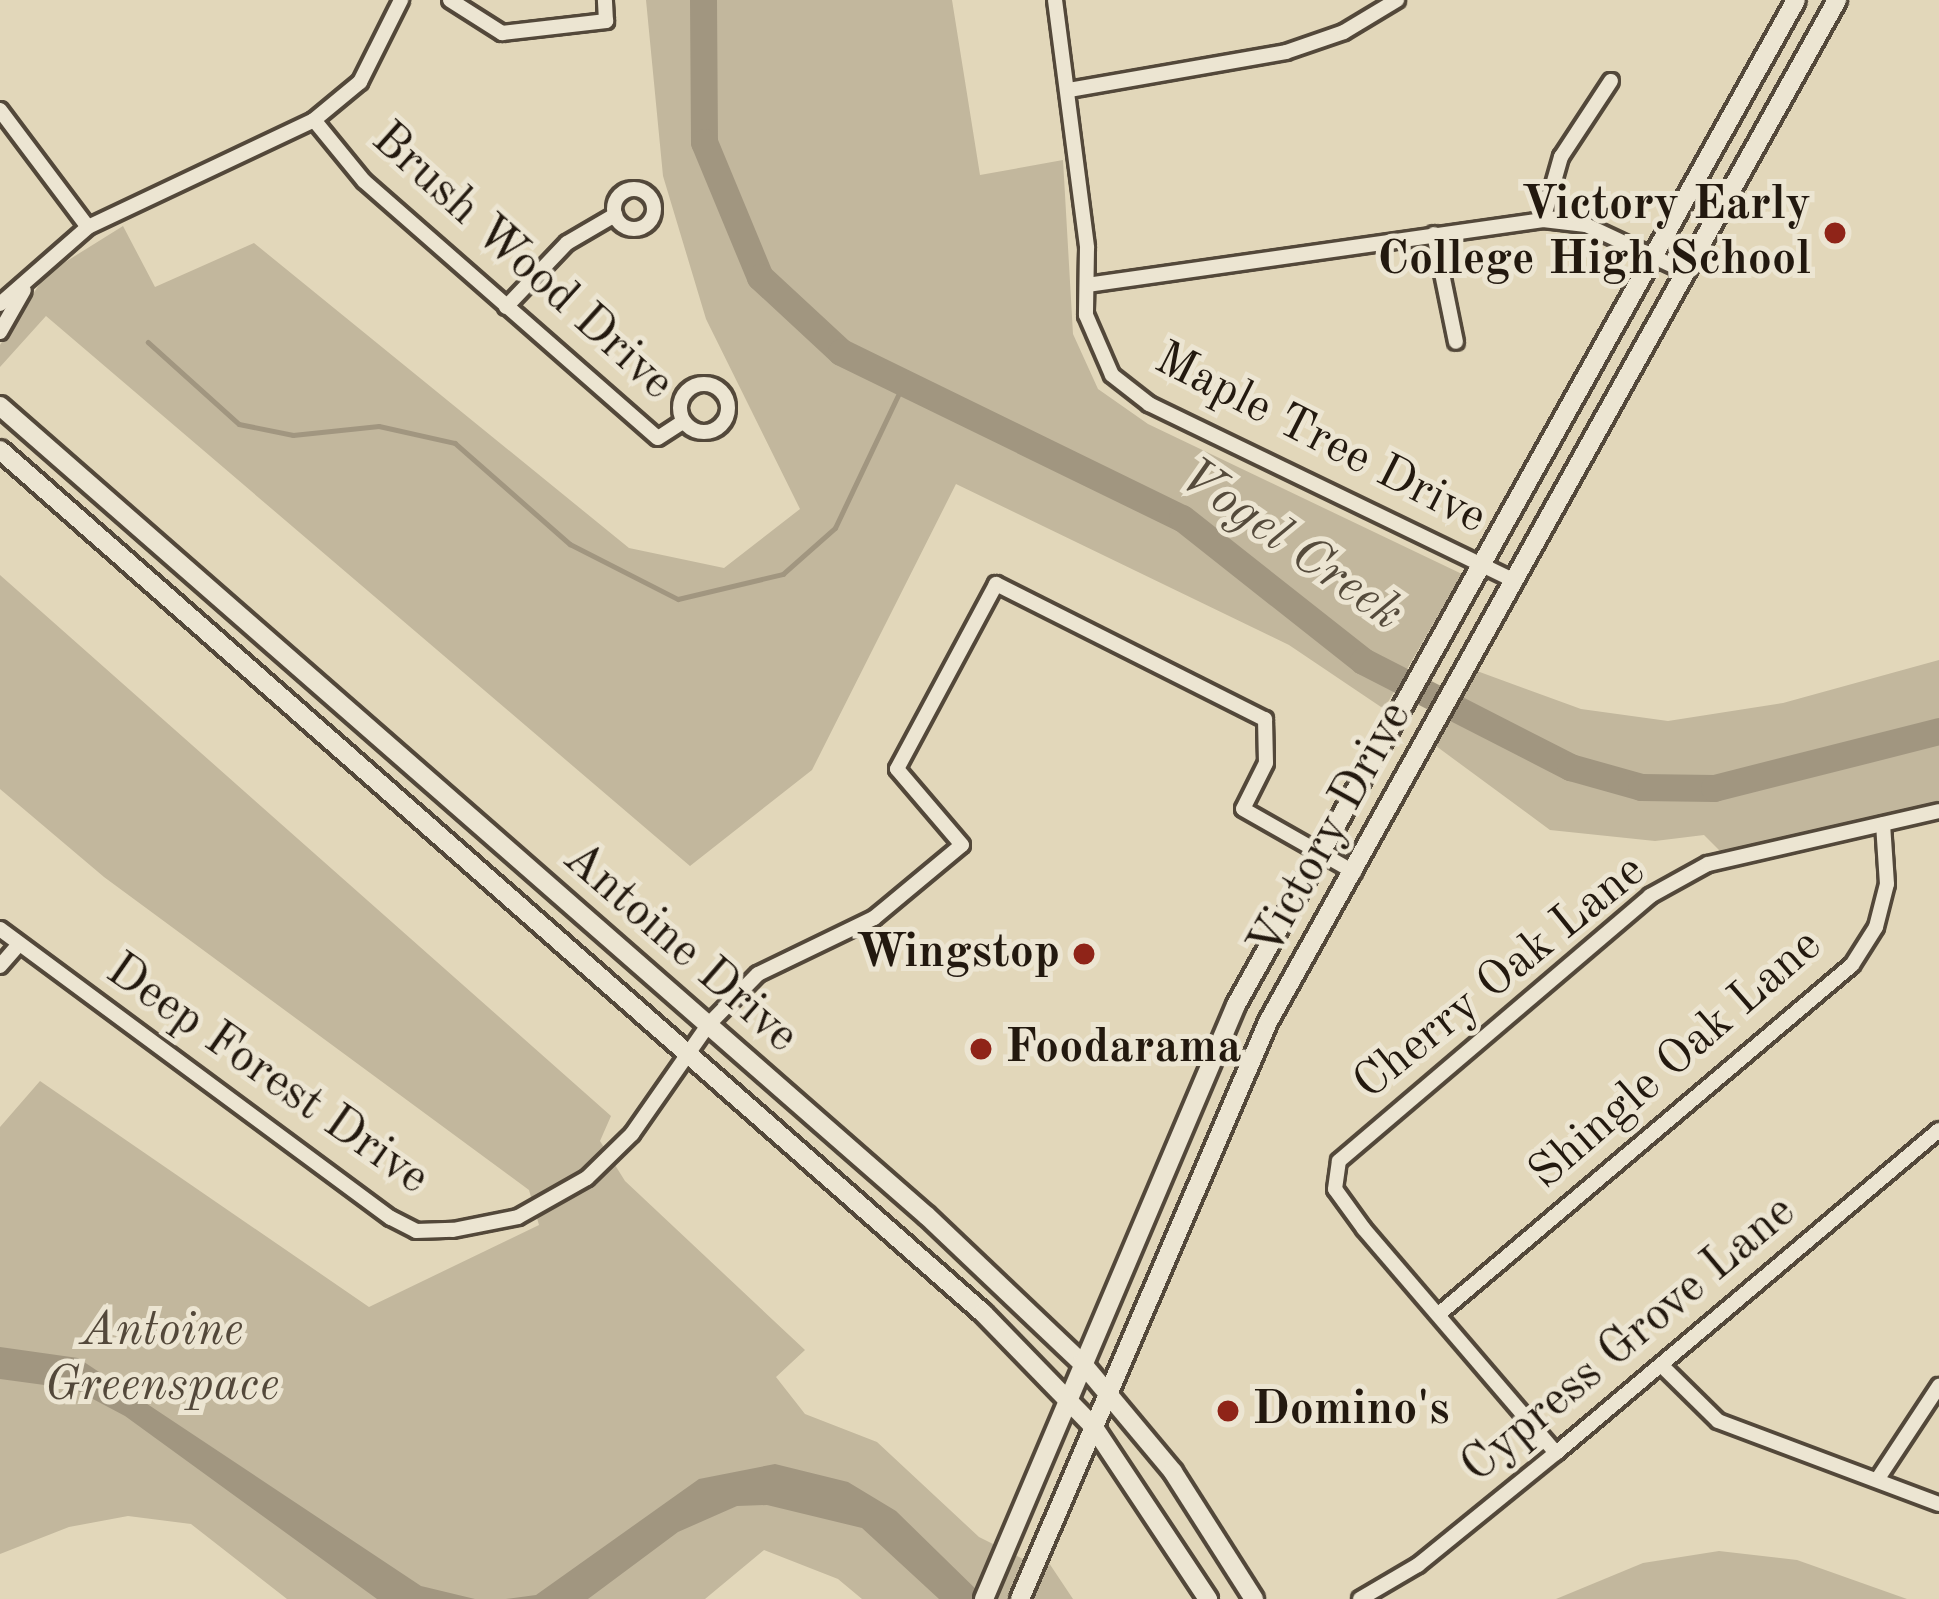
<!DOCTYPE html>
<style>
body{margin:0}
#map{position:relative;width:1939px;height:1599px;overflow:hidden;background:#e2d7ba;font-family:"Old Standard TT",serif}
div>[style]{position:absolute}
[style*='--x']{left:calc(var(--x)*1px);top:calc(var(--y)*1px);width:calc(var(--w)*1px);rotate:calc(var(--a)*1deg)}
.green>*{inset:0;background:#c2b79d}
.water>*{inset:0;background:#a19680}
.stream>*{height:4.5px;margin:-2.25px;padding:0 2.25px;transform-origin:2.25px;border-radius:2.25px;background:#a19680}
.river>*{height:27px;margin:-13.5px;padding:0 13.5px;transform-origin:13.5px;border-radius:13.5px;background:#a19680}
.roads{filter:drop-shadow(3px 0 #53483a) drop-shadow(-3px 0 #53483a) drop-shadow(0 3px #53483a) drop-shadow(0 -3px #53483a)}
.street>*{height:14px;margin:-7px;padding:0 7px;transform-origin:7px;border-radius:7px;background:#ece5d2}
.street>.ring{margin:-7px;padding:0;box-sizing:content-box;background:none;border:14px solid #ece5d2;border-radius:50%}
.secondary>*{height:18px;margin:-9px;padding:0 9px;transform-origin:9px;border-radius:9px;background:#ece5d2}
.dots>*{width:33px;height:33px;translate:-50% -50%;box-sizing:border-box;border:6px solid #ece5d2;border-radius:50%}
span{translate:-50% -50%;white-space:nowrap;text-align:center;line-height:1.15;-webkit-text-stroke:10px #ece5d2;paint-order:stroke}
.poi-label{font-size:48px;color:#23190f;font-weight:700}
.right{translate:-100% -50%;text-align:right}
.left{translate:0 -50%;text-align:left}
.street-label{font-size:48px;color:#23190f}
.park-label{font-size:48px;color:#53483a;font-style:italic}
.water-label{font-size:51px;color:#554b3c;font-style:italic}
</style>
<div id="map">
<div class="green">
<i style="clip-path:polygon(646px 0,952px 0,980px 175px,1063px 160px,1073px 334px,1098px 389px,1148px 424px,1462px 574px,1384px 709px,1289px 645px,956px 484px,812px 770px,690px 866px,46px 316px,0 367px,0 345px,46px 274px,123px 226px,155px 287px,254px 243px,629px 548px,724px 568px,800px 509px,706px 319px,663px 176px)"></i>
<i style="clip-path:polygon(0 575px,611px 1116px,600px 1141px,625px 1181px,805px 1350px,776px 1377px,805px 1414px,877px 1442px,979px 1537px,1031px 1563px,1047px 1560px,1073px 1599px,862px 1599px,838px 1579px,764px 1550px,705px 1599px,287px 1599px,191px 1524px,128px 1516px,69px 1527px,0 1554px,0 1127px,40px 1081px,369px 1307px,539px 1225px,529px 1190px,104px 877px,0 789px)"></i>
<i style="clip-path:polygon(1939px 660px,1939px 803px,1721px 852px,1704px 835px,1655px 841px,1550px 830px,1436px 746px,1477px 671px,1581px 709px,1668px 721px,1783px 703px)"></i>
<i style="clip-path:polygon(1719px 1551px,1797px 1560px,1907px 1599px,1556px 1599px,1643px 1563px)"></i>
</div>
<div class="water">
<i style="clip-path:polygon(0 1347px,78px 1358px,421px 1586px,475px 1599px,377px 1599px,125px 1416px,74px 1389px,0 1379px)"></i>
<i style="clip-path:polygon(775px 1464px,848px 1482px,896px 1511px,986px 1599px,939px 1599px,862px 1528px,767px 1505px,737px 1506px,678px 1532px,588px 1599px,506px 1599px,536px 1595px,699px 1479px)"></i>
</div>
<div class="stream">
<i style="--x:148;--y:342;--w:122;--a:42"></i>
<i style="--x:239;--y:424;--w:55;--a:11.5"></i>
<i style="--x:293;--y:435;--w:86;--a:-6"></i>
<i style="--x:379;--y:426;--w:78;--a:12.6"></i>
<i style="--x:455;--y:443;--w:153;--a:41.3"></i>
<i style="--x:570;--y:544;--w:121;--a:27"></i>
<i style="--x:678;--y:599;--w:108;--a:-13.4"></i>
<i style="--x:783;--y:574;--w:69;--a:-41.5"></i>
<i style="--x:835;--y:528;--w:161;--a:-64.6"></i>
</div>
<div class="river">
<i style="--x:703;--y:0;--w:142;--a:89.6"></i>
<i style="--x:704;--y:142;--w:146;--a:67.5"></i>
<i style="--x:760;--y:277;--w:110;--a:42.8"></i>
<i style="--x:841;--y:352;--w:379;--a:26"></i>
<i style="--x:1182;--y:518;--w:231;--a:38.3"></i>
<i style="--x:1363;--y:661;--w:233;--a:27.1"></i>
<i style="--x:1570;--y:767;--w:74;--a:15.7"></i>
<i style="--x:1641;--y:787;--w:73;--a:0.8"></i>
<i style="--x:1714;--y:788;--w:232;--a:-14.2"></i>
</div>
<div class="roads">
<div class="street">
<i style="--x:450;--y:0;--w:62;--a:32.4"></i>
<i style="--x:502;--y:33;--w:105;--a:-6.6"></i>
<i style="--x:606;--y:21;--w:21;--a:-93"></i>
<i style="--x:1055;--y:0;--w:250;--a:82.6"></i>
<i style="--x:1087;--y:248;--w:67;--a:90.9"></i>
<i style="--x:1086;--y:315;--w:65;--a:66.6"></i>
<i style="--x:1112;--y:375;--w:47;--a:38.1"></i>
<i style="--x:1149;--y:404;--w:407;--a:25.8"></i>
<i style="--x:1069;--y:90;--w:220;--a:-9.9"></i>
<i style="--x:1286;--y:52;--w:61;--a:-19"></i>
<i style="--x:1344;--y:32;--w:62;--a:-31.1"></i>
<i style="--x:0;--y:110;--w:146;--a:53.1"></i>
<i style="--x:314;--y:120;--w:79;--a:50.7"></i>
<i style="--x:364;--y:181;--w:390;--a:41.2"></i>
<i style="--x:658;--y:438;--w:30;--a:-33"></i>
<i class="ring" style="left:614px;top:189px;width:26px;height:26px"></i>
<i style="--x:1543;--y:220;--w:66;--a:-74.1"></i>
<i style="--x:1561;--y:157;--w:91;--a:-56.7"></i>
<i style="--x:1434;--y:234;--w:110;--a:78.5"></i>
<i style="--x:1087;--y:285;--w:461;--a:-8.1"></i>
<i style="--x:1543;--y:220;--w:43;--a:6.6"></i>
<i style="--x:1586;--y:225;--w:108;--a:25.1"></i>
<i style="--x:0;--y:304;--w:117;--a:-41.2"></i>
<i style="--x:88;--y:227;--w:250;--a:-25.3"></i>
<i style="--x:314;--y:120;--w:60;--a:-39.6"></i>
<i style="--x:360;--y:82;--w:92;--a:-63.4"></i>
<i style="--x:506;--y:307;--w:88;--a:-46.4"></i>
<i style="--x:567;--y:243;--w:56;--a:-30.3"></i>
<i style="--x:0;--y:332;--w:48;--a:-60.3"></i>
<i class="ring" style="left:680px;top:384px;width:34px;height:34px"></i>
<i style="--x:0;--y:929;--w:486;--a:36.5"></i>
<i style="--x:391;--y:1218;--w:28;--a:27"></i>
<i style="--x:416;--y:1231;--w:37;--a:-2"></i>
<i style="--x:453;--y:1230;--w:66;--a:-11.3"></i>
<i style="--x:518;--y:1217;--w:79;--a:-29.5"></i>
<i style="--x:587;--y:1178;--w:63;--a:-44.4"></i>
<i style="--x:632;--y:1134;--w:133;--a:-55.1"></i>
<i style="--x:708;--y:1025;--w:71;--a:-45.6"></i>
<i style="--x:758;--y:974;--w:129;--a:-25.8"></i>
<i style="--x:874;--y:918;--w:114;--a:-39.7"></i>
<i style="--x:962;--y:845;--w:100;--a:-130.5"></i>
<i style="--x:897;--y:769;--w:210;--a:-61.8"></i>
<i style="--x:996;--y:584;--w:301;--a:26.7"></i>
<i style="--x:1265;--y:719;--w:44;--a:88.7"></i>
<i style="--x:1266;--y:763;--w:51;--a:116.6"></i>
<i style="--x:1243;--y:809;--w:128;--a:29.6"></i>
<i style="--x:0;--y:966;--w:28;--a:-49"></i>
<i style="--x:1440;--y:1313;--w:539;--a:-40.19"></i>
<i style="--x:1852;--y:965;--w:45;--a:-57.7"></i>
<i style="--x:1876;--y:927;--w:44;--a:-75.7"></i>
<i style="--x:1887;--y:884;--w:60;--a:-93.8"></i>
<i style="--x:1662;--y:1366;--w:78;--a:44.5"></i>
<i style="--x:1718;--y:1421;--w:236;--a:20.6"></i>
<i style="--x:1556;--y:1453;--w:295;--a:-130.6"></i>
<i style="--x:1364;--y:1229;--w:49;--a:-125.9"></i>
<i style="--x:1335;--y:1189;--w:28;--a:-82"></i>
<i style="--x:1339;--y:1161;--w:409;--a:-40.4"></i>
<i style="--x:1650;--y:896;--w:66;--a:-28.9"></i>
<i style="--x:1708;--y:864;--w:237;--a:-12.9"></i>
<i style="--x:1877;--y:1480;--w:113;--a:-56.6"></i>
<i style="--x:1360;--y:1599;--w:67;--a:-30.4"></i>
<i style="--x:1418;--y:1565;--w:178;--a:-39.1"></i>
<i style="--x:1556;--y:1453;--w:501;--a:-40.14"></i>
</div>
<div class="secondary">
<i style="--x:0;--y:406;--w:1231;--a:41.15"></i>
<i style="--x:927;--y:1216;--w:214;--a:43.5"></i>
<i style="--x:1082;--y:1363;--w:142;--a:50.1"></i>
<i style="--x:1173;--y:1472;--w:151;--a:57.5"></i>
<i style="--x:0;--y:450;--w:1308;--a:41.28"></i>
<i style="--x:983;--y:1313;--w:158;--a:45.8"></i>
<i style="--x:1093;--y:1426;--w:208;--a:56.4"></i>
<i style="--x:984;--y:1599;--w:645;--a:-67.01"></i>
<i style="--x:1236;--y:1005;--w:1150;--a:-60.87"></i>
<i style="--x:1020;--y:1599;--w:628;--a:-66.74"></i>
<i style="--x:1268;--y:1022;--w:1170;--a:-60.89"></i>
</div>
</div>
<div class="dots">
<i style="left:1835px;top:233px;background:#8f2418"></i>
<i style="left:1084px;top:954px;background:#8f2418"></i>
<i style="left:981px;top:1049px;background:#8f2418"></i>
<i style="left:1228px;top:1411px;background:#8f2418"></i>
</div>
<div class="poi-label">
<span class="right" style="left:1811px;top:233px">Victory Early<br>College High School</span>
<span class="right" style="left:1060px;top:954px">Wingstop</span>
<span class="left" style="left:1005px;top:1049px">Foodarama</span>
<span class="left" style="left:1252px;top:1411px">Domino's</span>
</div>
<div class="street-label">
<span style="left:522px;top:262px;rotate:42deg">Brush Wood Drive</span>
<span style="left:1320px;top:439px;rotate:27deg">Maple Tree Drive</span>
<span style="left:1331px;top:830px;rotate:-61deg">Victory Drive</span>
<span style="left:680px;top:948px;rotate:41deg">Antoine Drive</span>
<span style="left:1500px;top:978px;rotate:-39deg">Cherry Oak Lane</span>
<span style="left:1676px;top:1060px;rotate:-41deg">Shingle Oak Lane</span>
<span style="left:267px;top:1075px;rotate:35deg">Deep Forest Drive</span>
<span style="left:1629px;top:1340px;rotate:-40deg">Cypress Grove Lane</span>
</div>
<div class="park-label">
<span style="left:162px;top:1359px">Antoine<br>Greenspace</span>
</div>
<div class="water-label">
<span style="left:1290px;top:546px;rotate:35deg">Vogel Creek</span>
</div>
</div>
